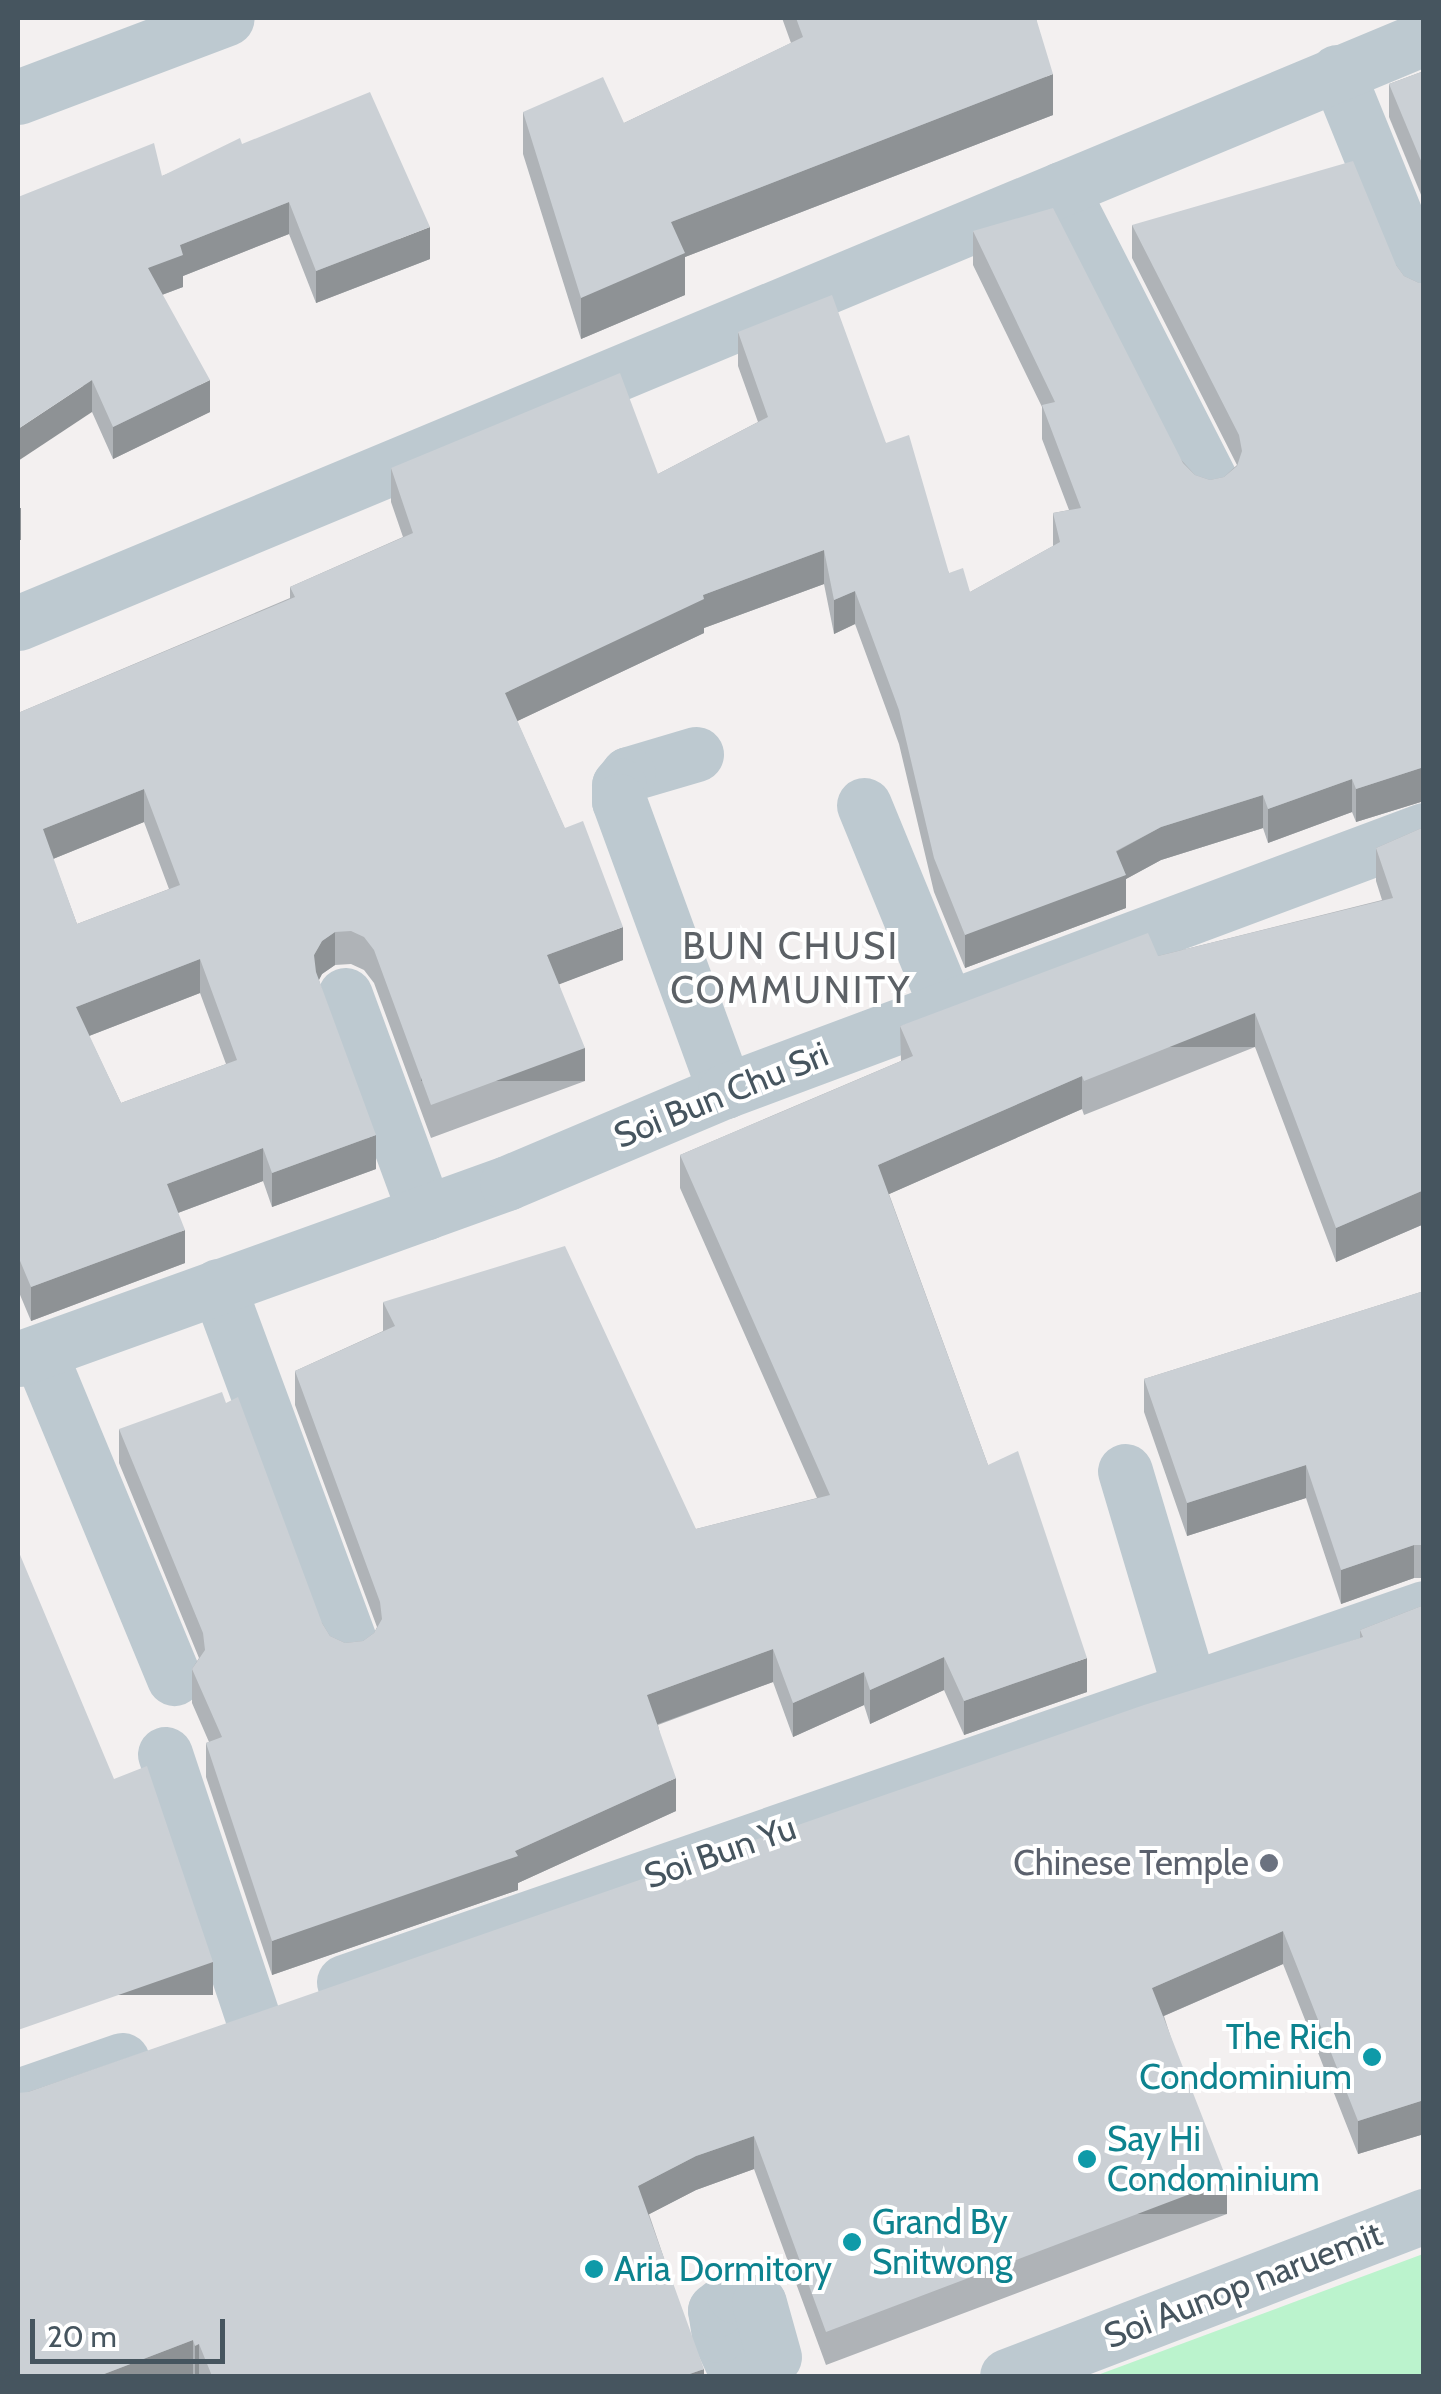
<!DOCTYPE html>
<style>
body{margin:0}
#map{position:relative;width:1441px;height:2394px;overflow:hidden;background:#f3f0f0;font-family:Cabin,sans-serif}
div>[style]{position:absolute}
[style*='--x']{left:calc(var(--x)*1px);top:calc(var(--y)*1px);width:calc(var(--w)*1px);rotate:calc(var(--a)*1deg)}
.green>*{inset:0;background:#bbf3cd}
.street>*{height:55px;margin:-27.5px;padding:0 27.5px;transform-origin:27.5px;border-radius:27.5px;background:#bdc9d0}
.wall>*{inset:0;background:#afb3b7}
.shaded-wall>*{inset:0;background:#8e9295;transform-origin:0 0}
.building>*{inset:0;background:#cbd0d5}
.dots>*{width:28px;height:28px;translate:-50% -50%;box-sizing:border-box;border:5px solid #fff;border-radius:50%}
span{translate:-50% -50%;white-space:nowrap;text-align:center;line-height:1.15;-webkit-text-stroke:8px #fff;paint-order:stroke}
.street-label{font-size:35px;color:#46555f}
.worship-label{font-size:35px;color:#5b616d}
.right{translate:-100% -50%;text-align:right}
.culture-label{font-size:35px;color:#0d838f}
.left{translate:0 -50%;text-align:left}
.neighbourhood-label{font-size:38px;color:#5c6166;letter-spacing:2.5px}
.frame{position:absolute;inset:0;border:20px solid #46555f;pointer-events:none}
.scale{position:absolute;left:30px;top:2319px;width:195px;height:45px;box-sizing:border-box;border:5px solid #46555f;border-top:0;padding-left:12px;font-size:30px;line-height:35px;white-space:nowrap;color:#46555f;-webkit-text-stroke:8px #fff;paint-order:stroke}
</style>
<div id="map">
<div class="green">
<i style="clip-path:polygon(1423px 2254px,1423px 2376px,1095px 2376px)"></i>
</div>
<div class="street">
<i style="--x:1337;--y:72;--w:231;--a:67.9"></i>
<i style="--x:18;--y:97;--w:223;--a:-20.7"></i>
<i style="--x:1061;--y:189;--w:329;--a:62.9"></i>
<i style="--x:18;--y:623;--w:1523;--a:-22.59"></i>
<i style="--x:696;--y:754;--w:71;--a:163.6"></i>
<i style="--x:628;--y:774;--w:14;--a:129"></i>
<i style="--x:619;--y:785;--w:16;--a:90"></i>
<i style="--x:619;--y:801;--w:309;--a:69.9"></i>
<i style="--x:864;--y:805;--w:218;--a:67.7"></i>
<i style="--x:345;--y:995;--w:232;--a:69.8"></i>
<i style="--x:218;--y:1286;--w:384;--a:69.7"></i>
<i style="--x:39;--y:1352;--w:353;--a:67.5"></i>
<i style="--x:18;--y:1359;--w:520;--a:-19.79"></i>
<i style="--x:507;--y:1183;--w:237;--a:-22.9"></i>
<i style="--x:725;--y:1091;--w:746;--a:-20.48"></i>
<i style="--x:1125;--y:1471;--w:227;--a:73.4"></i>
<i style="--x:165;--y:1754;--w:275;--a:71.6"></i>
<i style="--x:344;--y:1982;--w:1143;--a:-19.1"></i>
<i style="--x:18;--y:2096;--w:110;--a:-19.1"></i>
<i style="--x:738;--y:2376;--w:45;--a:-114.9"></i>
<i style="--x:719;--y:2335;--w:25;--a:-99"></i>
<i style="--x:715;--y:2310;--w:24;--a:-38"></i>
<i style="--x:734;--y:2295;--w:26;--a:18"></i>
<i style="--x:759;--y:2303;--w:56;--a:74.5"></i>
<i style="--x:1007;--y:2376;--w:447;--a:-21"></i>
</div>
<div class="wall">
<i style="clip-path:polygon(782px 18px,1036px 18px,1053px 115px,685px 257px,685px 295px,581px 339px,523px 154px,523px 112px,624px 123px,791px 43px)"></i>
<i style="clip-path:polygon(1424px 71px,1424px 202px,1389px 117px,1389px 84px)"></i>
<i style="clip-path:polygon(242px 144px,430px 259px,316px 303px,289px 234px,183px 276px,183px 287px,162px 295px,210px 412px,113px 459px,92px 412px,18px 198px,162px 176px)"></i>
<i style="clip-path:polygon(evenodd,1132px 225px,1396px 265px,1404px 276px,1419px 283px,1424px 283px,1424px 801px,1356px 822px,1352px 812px,1268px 843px,1263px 828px,1161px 860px,1126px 879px,1126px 908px,965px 968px,934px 892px,899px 744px,855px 624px,834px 634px,824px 584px,704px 628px,704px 633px,517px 721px,623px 960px,559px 984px,585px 1081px,431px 1138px,374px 983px,364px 970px,351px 964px,335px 965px,322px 974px,319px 980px,376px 1169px,272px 1207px,263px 1181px,178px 1213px,185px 1263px,31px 1321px,18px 1290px,18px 713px,290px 598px,290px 587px,403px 537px,391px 502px,391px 468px,658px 474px,758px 422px,738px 366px,738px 332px,886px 443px,949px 573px,970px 592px,1053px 546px,1053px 513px,1069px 510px,1042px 439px,1042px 407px,973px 265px,973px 231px,1195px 475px,1210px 480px,1224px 477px,1237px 465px,1132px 258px,1132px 225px,144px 822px,169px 889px,77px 924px,53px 859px,144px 822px,1132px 225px,200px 993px,226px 1064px,121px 1103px,89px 1036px,200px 993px)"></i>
<i style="clip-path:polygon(1424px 827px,1424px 1224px,1336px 1262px,1255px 1047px,1084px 1115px,1082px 1109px,889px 1194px,988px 1465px,1087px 1692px,964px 1735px,944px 1690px,870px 1724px,864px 1705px,793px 1737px,773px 1682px,658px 1725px,676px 1811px,518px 1883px,518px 1890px,272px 1975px,206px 1777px,206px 1743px,209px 1742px,192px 1703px,192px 1669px,199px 1658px,119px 1463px,119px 1429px,322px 1623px,330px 1636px,345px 1643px,363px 1641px,374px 1633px,377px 1627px,295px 1405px,295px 1371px,383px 1331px,383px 1302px,696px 1529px,817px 1498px,680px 1188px,680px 1155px,901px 1061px,900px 1026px,1158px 956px,1382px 900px,1376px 881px,1376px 848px)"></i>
<i style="clip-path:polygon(1424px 1291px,1424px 1578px,1414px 1578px,1341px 1604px,1306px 1498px,1187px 1536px,1144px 1412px,1144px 1379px)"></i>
<i style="clip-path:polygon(1424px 1605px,1424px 2134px,1358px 2154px,1283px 1964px,1164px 2016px,1227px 2214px,826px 2365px,754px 2169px,696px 2190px,649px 2214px,704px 2376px,194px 2376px,193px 2374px,186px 2376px,18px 2376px,28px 2092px,1360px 1638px,1360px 1630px)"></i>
</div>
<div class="shaded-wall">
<i style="clip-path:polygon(1053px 74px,1053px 115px,685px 257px,685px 295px,581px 339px,581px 298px,671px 222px)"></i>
<i style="clip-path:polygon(289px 202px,289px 234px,183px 276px,183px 287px,148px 300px,148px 268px,180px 245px)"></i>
<i style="clip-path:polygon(430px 227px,430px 259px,316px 303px,316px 271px)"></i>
<i style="clip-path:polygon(92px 380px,92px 412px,18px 461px,18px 429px)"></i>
<i style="clip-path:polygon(210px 380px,210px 412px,113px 459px,113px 427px)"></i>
<i style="left:21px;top:508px;width:32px;height:3px;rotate:90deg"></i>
<i style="clip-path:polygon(824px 550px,824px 584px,704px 628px,704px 633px,505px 727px,505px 693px,703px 595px)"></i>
<i style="clip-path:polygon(855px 591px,855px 624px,834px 634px,834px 600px)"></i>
<i style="clip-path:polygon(1424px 767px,1424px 801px,1356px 822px,1356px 789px)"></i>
<i style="clip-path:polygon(1352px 779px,1352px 812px,1268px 843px,1268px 809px)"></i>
<i style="clip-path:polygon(144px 789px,144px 822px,43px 863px,43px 829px)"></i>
<i style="clip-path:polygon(1263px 795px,1263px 828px,1161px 860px,1126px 879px,1126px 908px,965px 968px,965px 935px,1161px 827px)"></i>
<i style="clip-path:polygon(623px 927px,623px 960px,547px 989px,547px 955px)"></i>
<i style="clip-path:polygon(335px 932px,335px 965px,322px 974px,314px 989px,314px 955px,322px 941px)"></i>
<i style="clip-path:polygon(200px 959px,200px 993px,76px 1041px,76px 1007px)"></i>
<i style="left:1255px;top:1013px;width:34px;height:184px;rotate:90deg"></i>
<i style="left:585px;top:1048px;width:33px;height:164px;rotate:90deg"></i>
<i style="clip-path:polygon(1082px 1076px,1082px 1109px,878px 1199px,878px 1165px)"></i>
<i style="clip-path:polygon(376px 1135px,376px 1169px,272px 1207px,272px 1173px)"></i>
<i style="clip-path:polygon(263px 1148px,263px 1181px,167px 1217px,167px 1184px)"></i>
<i style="clip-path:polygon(1424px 1190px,1424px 1224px,1336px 1262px,1336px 1228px)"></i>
<i style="clip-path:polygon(185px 1230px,185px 1263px,31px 1321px,31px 1287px)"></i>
<i style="clip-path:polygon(1306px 1465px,1306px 1498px,1187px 1536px,1187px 1503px)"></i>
<i style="clip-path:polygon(1414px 1545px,1414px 1578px,1341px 1604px,1341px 1570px)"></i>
<i style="clip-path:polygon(773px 1649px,773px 1682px,647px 1728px,647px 1695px)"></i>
<i style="clip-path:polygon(944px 1657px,944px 1690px,870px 1724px,870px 1690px)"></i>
<i style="clip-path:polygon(1087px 1658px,1087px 1692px,964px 1735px,964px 1701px)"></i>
<i style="clip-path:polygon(864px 1672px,864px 1705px,793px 1737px,793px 1703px)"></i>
<i style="clip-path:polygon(676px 1778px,676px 1811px,518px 1883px,518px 1890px,272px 1975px,272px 1941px,515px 1851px)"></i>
<i style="clip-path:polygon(1283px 1931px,1283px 1964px,1152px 2021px,1152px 1988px)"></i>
<i style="left:213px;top:1962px;width:33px;height:207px;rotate:90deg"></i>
<i style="clip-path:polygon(1424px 2100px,1424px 2134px,1358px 2154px,1358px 2121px)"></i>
<i style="clip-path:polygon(754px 2136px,754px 2169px,696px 2190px,638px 2220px,638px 2186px,696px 2156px)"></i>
<i style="left:1227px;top:2180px;width:34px;height:429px;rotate:90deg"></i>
<i style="clip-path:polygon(193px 2340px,193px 2374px,186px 2376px,99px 2376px)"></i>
<i style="left:199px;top:2344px;width:32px;height:4px;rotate:90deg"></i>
<i style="clip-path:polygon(704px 2369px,704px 2376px,684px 2376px)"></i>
</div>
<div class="building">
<i style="clip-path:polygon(796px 18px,1036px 18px,1053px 74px,671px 222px,685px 253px,581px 298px,523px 112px,603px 77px,624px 123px,803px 37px)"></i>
<i style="clip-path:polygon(1424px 71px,1424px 168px,1389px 84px)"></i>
<i style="clip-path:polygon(370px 92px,430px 227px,316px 271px,289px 202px,180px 245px,183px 255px,148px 268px,210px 380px,113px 427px,92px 380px,18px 429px,18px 197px,154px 143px,162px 176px,240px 138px,242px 144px)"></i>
<i style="clip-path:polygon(evenodd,1353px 161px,1396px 265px,1404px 276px,1419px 283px,1424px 283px,1424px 767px,1356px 789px,1352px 779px,1268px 809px,1263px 795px,1161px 827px,1116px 851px,1126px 875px,965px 935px,934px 858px,899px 710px,855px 591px,834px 600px,824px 550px,703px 595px,704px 599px,505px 693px,565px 828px,583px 821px,623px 927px,547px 955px,585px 1048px,431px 1105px,374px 950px,364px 937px,351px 931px,335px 932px,322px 941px,314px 955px,316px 972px,376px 1135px,272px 1173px,263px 1148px,167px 1184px,185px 1230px,31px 1287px,18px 1256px,18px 713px,295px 597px,290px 587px,413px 533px,391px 468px,620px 373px,658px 474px,768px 417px,738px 332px,832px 295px,886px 443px,909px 435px,949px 573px,963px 568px,970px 592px,1060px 542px,1053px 513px,1081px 508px,1042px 405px,1055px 402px,973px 231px,1053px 208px,1183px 463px,1195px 475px,1210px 480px,1224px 477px,1237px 466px,1242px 451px,1239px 435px,1132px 225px,1353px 161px,144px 789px,180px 885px,77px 924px,43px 829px,144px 789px,1353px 161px,200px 959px,237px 1060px,121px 1103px,76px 1007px,200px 959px)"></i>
<i style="clip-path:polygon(1424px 827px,1424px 1190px,1336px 1228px,1255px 1013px,1084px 1081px,1082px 1076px,878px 1165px,988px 1465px,1018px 1451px,1087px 1658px,964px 1701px,944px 1657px,870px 1690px,864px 1672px,793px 1703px,773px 1649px,647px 1695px,676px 1778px,515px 1851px,518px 1856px,272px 1941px,206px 1743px,222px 1737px,192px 1669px,205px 1650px,203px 1633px,119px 1429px,222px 1392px,226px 1403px,238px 1397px,322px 1623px,330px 1636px,345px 1643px,363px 1641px,374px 1633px,382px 1619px,380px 1602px,295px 1371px,395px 1326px,383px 1302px,565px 1246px,696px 1529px,830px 1495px,680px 1155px,913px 1056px,900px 1026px,1148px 933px,1158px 956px,1393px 898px,1376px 848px)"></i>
<i style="clip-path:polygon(1424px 1291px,1424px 1545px,1414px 1545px,1341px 1570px,1306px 1465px,1187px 1503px,1144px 1379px)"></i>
<i style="clip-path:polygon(18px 1550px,114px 1779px,147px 1766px,213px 1962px,18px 2030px)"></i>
<i style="clip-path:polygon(1424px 1605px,1424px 2100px,1358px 2121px,1283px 1931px,1152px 1988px,1227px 2180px,826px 2332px,754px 2136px,696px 2156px,638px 2186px,704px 2369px,684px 2376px,212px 2376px,199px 2344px,195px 2346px,193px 2340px,99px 2376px,18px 2376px,18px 2093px,28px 2092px,1144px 1705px,1363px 1637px,1360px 1630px)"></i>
</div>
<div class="dots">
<i style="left:1269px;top:1863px;background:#6b7280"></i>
<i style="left:1372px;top:2057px;background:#0f9aa8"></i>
<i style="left:1087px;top:2159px;background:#0f9aa8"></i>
<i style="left:852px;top:2242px;background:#0f9aa8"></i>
<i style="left:594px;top:2269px;background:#0f9aa8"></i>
</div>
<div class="street-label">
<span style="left:721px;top:1095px;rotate:-22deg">Soi Bun Chu Sri</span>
<span style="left:720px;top:1852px;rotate:-19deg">Soi Bun Yu</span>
<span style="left:1243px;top:2285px;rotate:-21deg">Soi Aunop naruemit</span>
</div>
<div class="worship-label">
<span class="right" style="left:1249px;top:1863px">Chinese Temple</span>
</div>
<div class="culture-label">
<span class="right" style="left:1352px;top:2057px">The Rich<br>Condominium</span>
<span class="left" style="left:1107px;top:2159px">Say Hi<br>Condominium</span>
<span class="left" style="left:872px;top:2242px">Grand By<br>Snitwong</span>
<span class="left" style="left:614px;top:2269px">Aria Dormitory</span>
</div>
<div class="neighbourhood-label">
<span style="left:791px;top:968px">BUN CHUSI<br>COMMUNITY</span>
</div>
<div class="frame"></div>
<div class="scale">20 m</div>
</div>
